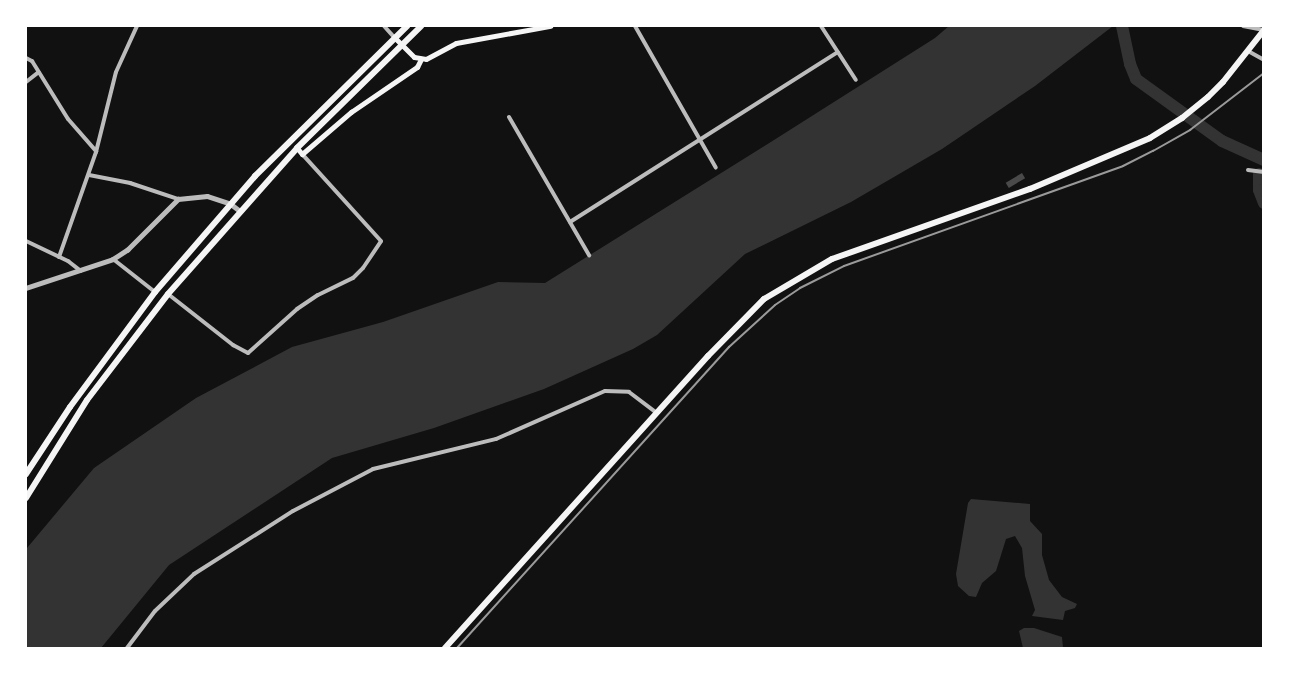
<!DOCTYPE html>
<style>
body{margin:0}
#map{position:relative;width:1289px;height:674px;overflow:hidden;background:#111;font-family:Karla,sans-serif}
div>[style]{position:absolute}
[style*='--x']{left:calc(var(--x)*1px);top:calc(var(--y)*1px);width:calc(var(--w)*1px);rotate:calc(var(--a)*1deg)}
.water>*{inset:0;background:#333}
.river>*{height:12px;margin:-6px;padding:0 6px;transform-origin:6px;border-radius:6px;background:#333}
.building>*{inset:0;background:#4a4a4a;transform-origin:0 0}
.minor>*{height:4px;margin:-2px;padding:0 2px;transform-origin:2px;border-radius:2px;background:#bcbcbc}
.tertiary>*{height:4.5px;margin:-2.25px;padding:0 2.25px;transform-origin:2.25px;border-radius:2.25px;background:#bcbcbc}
.secondary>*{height:5px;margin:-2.5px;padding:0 2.5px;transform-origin:2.5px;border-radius:2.5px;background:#f5f5f5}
.primary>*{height:6px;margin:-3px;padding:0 3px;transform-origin:3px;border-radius:3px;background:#f5f5f5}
.trunk>*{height:6px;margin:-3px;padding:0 3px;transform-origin:3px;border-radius:3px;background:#f5f5f5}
.rail>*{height:2px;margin:-1px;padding:0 1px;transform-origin:1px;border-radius:1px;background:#9a9a9a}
span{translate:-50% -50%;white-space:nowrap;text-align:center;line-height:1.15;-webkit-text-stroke:5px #fff;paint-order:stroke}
.frame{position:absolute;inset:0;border:27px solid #fff;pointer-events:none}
</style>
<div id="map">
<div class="water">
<i style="clip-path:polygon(949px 26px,1113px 26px,1035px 86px,942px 149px,851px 202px,745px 254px,657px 335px,633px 349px,544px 389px,434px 428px,332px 458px,169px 565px,101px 648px,26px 648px,27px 548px,94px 468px,196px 398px,292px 347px,383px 322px,498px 282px,545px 283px,774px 140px,935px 38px)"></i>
<i style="clip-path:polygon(971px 499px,1030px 504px,1030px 521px,1042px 534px,1042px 555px,1049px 580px,1062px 597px,1077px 604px,1075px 608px,1065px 611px,1063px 620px,1032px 616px,1035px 610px,1025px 576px,1022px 548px,1015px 536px,1006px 539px,996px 571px,982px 583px,976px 597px,969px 596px,958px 586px,956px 574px,968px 503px)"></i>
<i style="clip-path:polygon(1024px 628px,1034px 628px,1062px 637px,1063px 648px,1023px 648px,1019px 631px)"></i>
</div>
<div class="river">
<i style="--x:1122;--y:26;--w:39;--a:78"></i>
<i style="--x:1130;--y:64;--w:16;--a:68"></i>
<i style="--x:1136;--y:79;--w:106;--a:35.8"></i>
<i style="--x:1222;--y:141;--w:46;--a:24.3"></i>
<i style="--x:1259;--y:174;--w:16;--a:90"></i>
<i style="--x:1259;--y:190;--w:14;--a:69"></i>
</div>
<div class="building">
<i style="left:1022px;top:173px;width:6px;height:19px;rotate:59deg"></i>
</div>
<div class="minor">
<i style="--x:384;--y:26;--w:15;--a:48"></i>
<i style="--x:635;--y:26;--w:163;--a:60.3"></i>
<i style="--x:821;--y:26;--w:64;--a:57.1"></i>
<i style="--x:1243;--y:26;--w:20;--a:11"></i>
<i style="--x:1248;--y:51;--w:18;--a:29"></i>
<i style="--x:26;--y:58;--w:7;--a:27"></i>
<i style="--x:32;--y:61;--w:68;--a:58.2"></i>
<i style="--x:68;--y:119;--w:43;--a:48.8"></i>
<i style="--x:26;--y:82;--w:16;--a:-38"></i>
<i style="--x:509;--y:117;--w:160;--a:59.9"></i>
<i style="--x:1248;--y:170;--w:16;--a:7"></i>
<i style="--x:89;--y:175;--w:42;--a:11"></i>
<i style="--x:130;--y:183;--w:51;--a:18.4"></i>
<i style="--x:570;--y:222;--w:317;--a:-32.4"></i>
<i style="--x:26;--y:241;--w:47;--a:25.5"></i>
<i style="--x:68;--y:261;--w:16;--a:38"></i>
<i style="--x:59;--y:257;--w:111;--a:-70.6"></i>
<i style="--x:96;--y:152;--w:82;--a:-76"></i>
<i style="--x:116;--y:72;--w:51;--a:-65.5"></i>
<i style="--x:113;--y:259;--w:53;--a:38.2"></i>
<i style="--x:168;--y:294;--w:83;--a:38.1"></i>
<i style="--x:233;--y:345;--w:17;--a:28"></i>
<i style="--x:248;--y:353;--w:66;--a:-41.9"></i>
<i style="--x:297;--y:309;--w:25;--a:-34"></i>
<i style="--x:318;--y:295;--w:39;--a:-26"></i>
<i style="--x:353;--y:278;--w:14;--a:-45"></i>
<i style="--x:363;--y:268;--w:32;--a:-56"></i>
<i style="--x:381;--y:241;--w:118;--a:-132.2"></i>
<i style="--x:127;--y:648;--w:46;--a:-52.9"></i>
<i style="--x:155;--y:611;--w:54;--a:-43.5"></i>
<i style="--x:194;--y:574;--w:117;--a:-32.5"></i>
<i style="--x:293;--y:511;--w:90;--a:-27.7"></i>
<i style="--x:373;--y:469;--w:127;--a:-13.7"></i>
<i style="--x:496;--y:439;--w:119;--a:-23.8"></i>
<i style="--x:605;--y:391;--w:24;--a:2"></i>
<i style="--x:629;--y:392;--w:35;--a:37"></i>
</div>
<div class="tertiary">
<i style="--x:26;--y:288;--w:92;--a:-18.4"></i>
<i style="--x:113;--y:259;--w:17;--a:-33"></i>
<i style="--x:127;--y:250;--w:72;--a:-45"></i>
<i style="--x:178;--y:199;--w:29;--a:-6"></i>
<i style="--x:207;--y:196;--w:25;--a:18"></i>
<i style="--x:231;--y:204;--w:11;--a:38"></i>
</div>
<div class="secondary">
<i style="--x:394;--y:37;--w:28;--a:45"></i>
<i style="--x:414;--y:57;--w:12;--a:9"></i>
<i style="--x:426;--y:59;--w:34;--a:-28"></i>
<i style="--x:456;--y:43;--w:96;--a:-10.3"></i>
<i style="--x:297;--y:148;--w:8;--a:50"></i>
<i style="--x:302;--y:154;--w:65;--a:-40.6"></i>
<i style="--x:351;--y:112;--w:80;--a:-34.3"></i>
<i style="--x:417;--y:67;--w:9;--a:-63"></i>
</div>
<div class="primary">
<i style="--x:445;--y:648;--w:393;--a:-48"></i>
<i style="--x:708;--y:356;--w:80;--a:-45.5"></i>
<i style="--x:764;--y:299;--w:79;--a:-30.5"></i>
<i style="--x:832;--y:259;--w:210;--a:-19.5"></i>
<i style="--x:1030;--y:189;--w:130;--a:-23"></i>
<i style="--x:1150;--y:138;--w:38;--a:-32"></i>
<i style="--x:1182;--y:118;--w:33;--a:-39"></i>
<i style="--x:1208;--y:97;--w:21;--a:-45"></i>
<i style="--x:1223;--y:82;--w:66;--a:-51.7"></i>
</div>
<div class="trunk">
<i style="--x:26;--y:474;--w:80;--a:-56.7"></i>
<i style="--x:70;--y:407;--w:143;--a:-53.5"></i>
<i style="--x:155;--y:292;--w:153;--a:-49.2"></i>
<i style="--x:255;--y:176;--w:214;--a:-44.6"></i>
<i style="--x:26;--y:498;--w:115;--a:-58.1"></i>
<i style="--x:87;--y:400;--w:133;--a:-52.6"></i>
<i style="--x:168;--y:294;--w:195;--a:-48.5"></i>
<i style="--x:297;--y:148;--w:174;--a:-44.5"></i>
</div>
<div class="rail">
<i style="--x:457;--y:648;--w:406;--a:-47.9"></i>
<i style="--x:729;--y:347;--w:62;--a:-42.4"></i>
<i style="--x:775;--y:305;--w:30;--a:-34"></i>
<i style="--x:800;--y:288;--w:49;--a:-26.6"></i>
<i style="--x:844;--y:266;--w:296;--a:-19.7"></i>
<i style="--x:1123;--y:166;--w:34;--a:-27"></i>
<i style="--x:1153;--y:151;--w:43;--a:-29.6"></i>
<i style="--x:1190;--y:130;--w:93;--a:-37.6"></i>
</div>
<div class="frame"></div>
</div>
